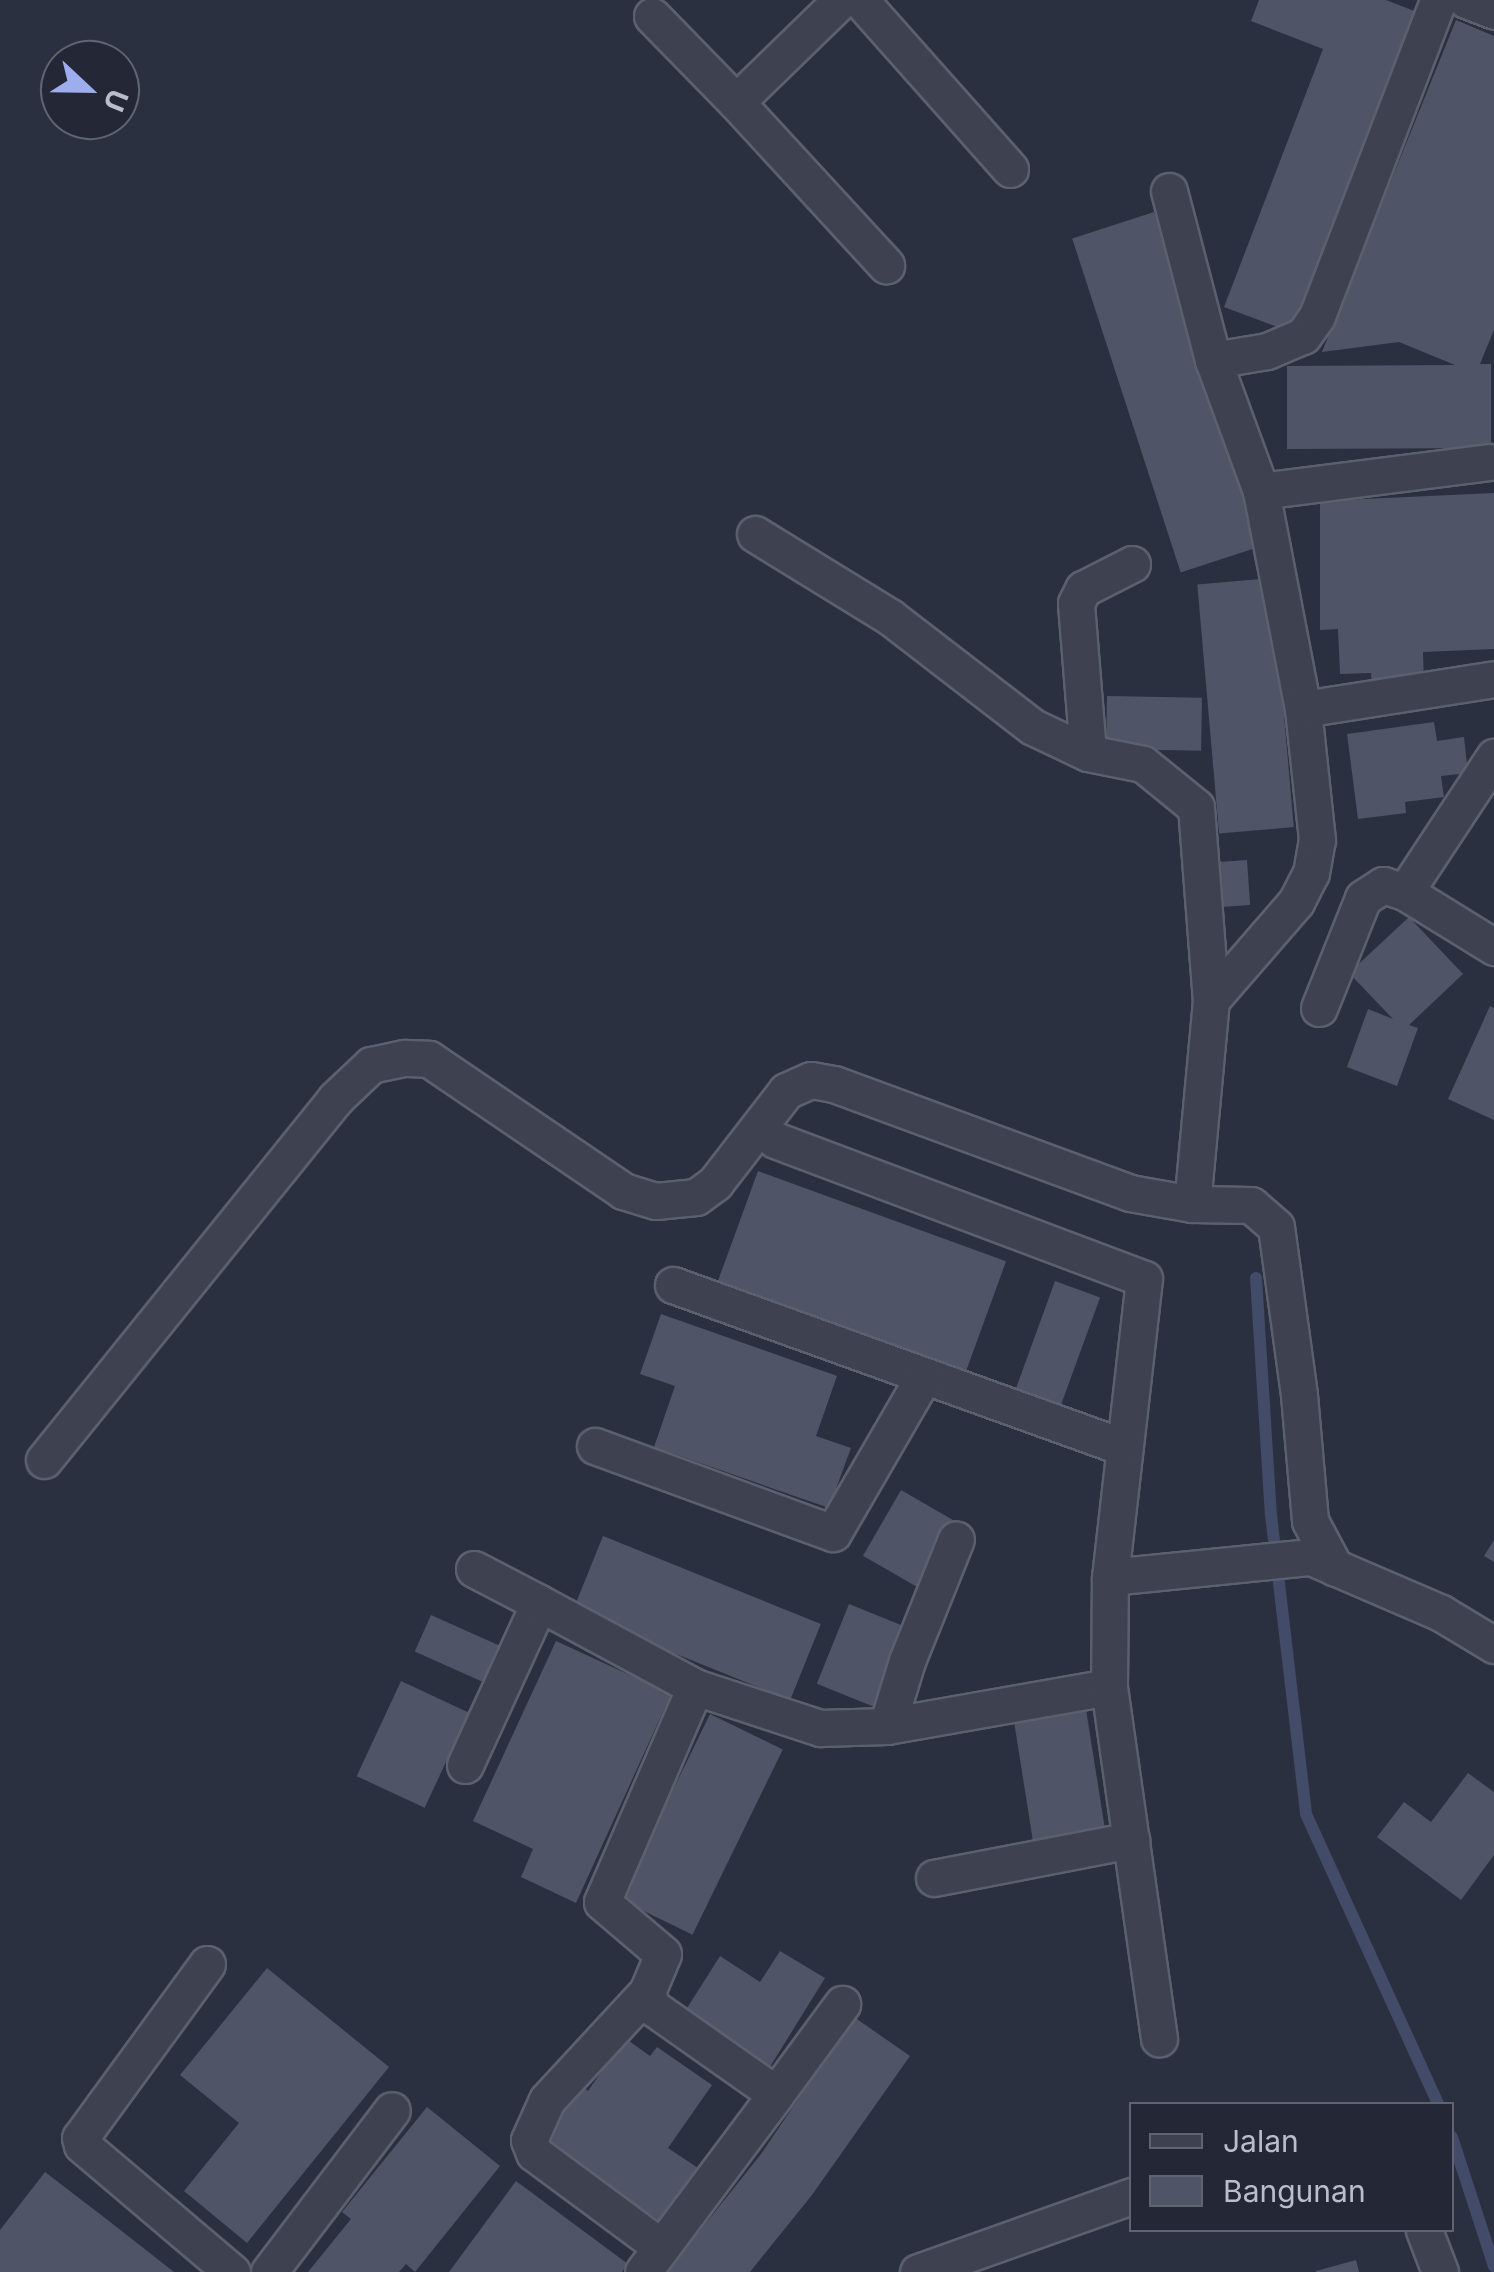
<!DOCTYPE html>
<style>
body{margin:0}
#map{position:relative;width:1494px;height:2272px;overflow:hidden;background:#2a3040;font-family:Inter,sans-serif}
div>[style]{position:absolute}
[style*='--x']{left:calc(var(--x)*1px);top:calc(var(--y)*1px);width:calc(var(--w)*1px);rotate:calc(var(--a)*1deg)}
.stream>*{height:12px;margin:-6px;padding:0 6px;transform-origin:6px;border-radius:6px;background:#424b67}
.building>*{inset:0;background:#4f5467;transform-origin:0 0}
.roads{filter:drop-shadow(2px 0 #5c606e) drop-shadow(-2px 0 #5c606e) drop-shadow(0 2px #5c606e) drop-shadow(0 -2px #5c606e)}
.minor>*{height:35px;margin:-17.5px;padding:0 17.5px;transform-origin:17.5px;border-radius:17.5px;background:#3e4250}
span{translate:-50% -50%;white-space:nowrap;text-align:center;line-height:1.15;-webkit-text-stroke:8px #232736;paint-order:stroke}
.legend{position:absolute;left:1129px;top:2102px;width:325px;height:130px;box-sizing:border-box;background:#232736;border:2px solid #606371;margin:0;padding:12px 18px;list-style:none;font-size:30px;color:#bbbeca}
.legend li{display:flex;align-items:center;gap:20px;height:50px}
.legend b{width:50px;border:2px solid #606371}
.north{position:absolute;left:40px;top:40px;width:100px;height:100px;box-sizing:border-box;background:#232736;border:2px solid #606371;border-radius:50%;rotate:112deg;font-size:28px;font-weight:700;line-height:40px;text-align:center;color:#bbbeca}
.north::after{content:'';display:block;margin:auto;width:35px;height:45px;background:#9dadee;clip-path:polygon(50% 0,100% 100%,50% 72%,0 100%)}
</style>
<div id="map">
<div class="stream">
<i style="--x:1256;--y:1278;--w:237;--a:86.4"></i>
<i style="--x:1271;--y:1515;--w:301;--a:83.3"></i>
<i style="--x:1306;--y:1814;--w:319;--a:65.5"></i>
<i style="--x:1452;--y:2137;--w:136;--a:72"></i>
</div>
<div class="building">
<i style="clip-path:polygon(1259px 0,1386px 0,1422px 14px,1299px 335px,1224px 307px,1323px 49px,1251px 21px)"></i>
<i style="clip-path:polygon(1456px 20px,1494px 36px,1494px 330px,1480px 364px,1491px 364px,1491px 448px,1287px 449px,1287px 366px,1455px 365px,1399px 342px,1322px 352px)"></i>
<i style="left:1154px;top:212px;width:351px;height:86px;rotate:72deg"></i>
<i style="clip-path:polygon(1494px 493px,1494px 649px,1423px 652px,1424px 685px,1372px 687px,1371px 673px,1340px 674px,1338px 629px,1320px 630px,1320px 501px)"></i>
<i style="left:1272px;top:578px;width:250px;height:75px;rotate:85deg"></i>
<i style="left:1107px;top:696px;width:95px;height:53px;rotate:1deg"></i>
<i style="clip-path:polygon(1434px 722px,1437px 741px,1464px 737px,1468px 773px,1441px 776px,1444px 797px,1405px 802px,1406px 813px,1358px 819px,1347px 734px)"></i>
<i style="left:1247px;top:860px;width:45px;height:29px;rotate:86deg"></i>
<i style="clip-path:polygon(1409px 917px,1463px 974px,1409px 1025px,1418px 1028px,1397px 1086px,1347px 1067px,1368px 1009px,1393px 1019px,1349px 973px)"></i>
<i style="clip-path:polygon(1490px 1006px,1494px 1008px,1494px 1120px,1448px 1099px)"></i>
<i style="left:758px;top:1171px;width:264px;height:124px;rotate:20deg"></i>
<i style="left:1055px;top:1281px;width:48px;height:124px;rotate:20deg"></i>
<i style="clip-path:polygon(661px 1314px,837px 1376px,816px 1436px,851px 1448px,829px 1508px,654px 1447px,675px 1386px,640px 1374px)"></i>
<i style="left:901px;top:1490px;width:62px;height:76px;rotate:30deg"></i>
<i style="left:603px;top:1536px;width:235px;height:82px;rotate:22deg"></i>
<i style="clip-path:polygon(1494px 1540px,1494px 1562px,1484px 1556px)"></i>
<i style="left:849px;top:1604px;width:62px;height:86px;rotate:22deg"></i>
<i style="left:431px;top:1615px;width:76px;height:40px;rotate:24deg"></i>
<i style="clip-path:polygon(556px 1641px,671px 1694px,576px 1903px,521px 1877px,533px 1849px,473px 1821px)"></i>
<i style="left:401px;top:1681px;width:75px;height:105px;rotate:25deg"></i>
<i style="left:1085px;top:1703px;width:138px;height:73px;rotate:81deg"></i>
<i style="left:710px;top:1714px;width:81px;height:206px;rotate:26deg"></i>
<i style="clip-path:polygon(1468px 1773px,1494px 1792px,1494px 1855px,1461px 1900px,1377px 1837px,1404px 1802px,1431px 1822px)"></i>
<i style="clip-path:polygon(780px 1951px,825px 1978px,768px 2070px,682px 2016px,720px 1956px,760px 1982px)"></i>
<i style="clip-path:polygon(267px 1968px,389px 2067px,247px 2243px,184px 2191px,239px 2123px,180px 2075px)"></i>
<i style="clip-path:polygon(854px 2017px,910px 2056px,812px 2195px,750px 2272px,667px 2272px,761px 2154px)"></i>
<i style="clip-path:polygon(625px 2038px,650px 2056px,657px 2047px,712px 2085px,668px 2148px,698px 2168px,660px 2221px,544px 2140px,582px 2086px,588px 2091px)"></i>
<i style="clip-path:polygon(427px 2107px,500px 2166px,415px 2272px,406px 2264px,399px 2272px,308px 2272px,351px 2219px,342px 2212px)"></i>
<i style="clip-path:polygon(45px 2172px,109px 2221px,174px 2272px,0 2272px,0 2230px)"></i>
<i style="clip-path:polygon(516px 2181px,628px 2264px,622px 2272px,449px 2272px)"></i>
<i style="clip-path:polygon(1356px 2260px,1359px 2272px,1316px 2272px,1316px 2271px)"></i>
</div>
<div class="roads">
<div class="minor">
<i style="--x:841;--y:0;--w:146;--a:135.8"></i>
<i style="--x:736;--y:102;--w:222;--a:47.4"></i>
<i style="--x:860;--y:0;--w:226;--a:48.4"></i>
<i style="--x:1466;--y:0;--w:30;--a:21"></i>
<i style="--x:652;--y:16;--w:120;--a:45.7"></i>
<i style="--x:1169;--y:191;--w:175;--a:75.4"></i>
<i style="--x:1261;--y:491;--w:230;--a:-7.2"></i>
<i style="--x:755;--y:534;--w:158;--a:31.6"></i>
<i style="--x:890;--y:617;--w:180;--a:37.6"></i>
<i style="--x:1033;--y:727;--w:61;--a:25.3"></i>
<i style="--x:1088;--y:753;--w:56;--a:11.3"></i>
<i style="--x:1143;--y:764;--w:68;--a:39.1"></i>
<i style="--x:1196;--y:807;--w:194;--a:85.6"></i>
<i style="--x:1211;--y:1000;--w:205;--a:95.3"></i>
<i style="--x:1192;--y:1204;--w:59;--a:1"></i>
<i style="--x:1251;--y:1205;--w:33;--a:41"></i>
<i style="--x:1276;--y:1227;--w:170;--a:82.2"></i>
<i style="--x:1299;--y:1395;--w:126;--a:85"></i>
<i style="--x:1310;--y:1521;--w:53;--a:62"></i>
<i style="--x:1303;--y:709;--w:222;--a:-100.9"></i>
<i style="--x:1261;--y:491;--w:140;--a:-110.1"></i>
<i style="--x:1213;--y:360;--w:55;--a:-9.5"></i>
<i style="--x:1267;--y:351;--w:39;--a:-23"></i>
<i style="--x:1303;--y:336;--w:24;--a:-55"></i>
<i style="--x:1317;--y:316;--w:338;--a:-69"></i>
<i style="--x:1088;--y:753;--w:150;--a:-94.6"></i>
<i style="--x:1076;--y:603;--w:16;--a:-63"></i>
<i style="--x:1083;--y:589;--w:55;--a:-27"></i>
<i style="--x:1405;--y:892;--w:162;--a:-56.6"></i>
<i style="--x:1211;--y:1000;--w:130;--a:-49.1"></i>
<i style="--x:1296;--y:902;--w:33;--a:-63"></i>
<i style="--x:1311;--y:873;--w:34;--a:-80"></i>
<i style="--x:1317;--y:840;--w:132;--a:-96.1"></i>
<i style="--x:1303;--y:709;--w:193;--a:-8.9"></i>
<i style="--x:1319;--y:1008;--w:118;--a:-68.2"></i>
<i style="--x:1363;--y:898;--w:24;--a:-33"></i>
<i style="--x:1383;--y:885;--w:23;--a:18"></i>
<i style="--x:1405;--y:892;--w:105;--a:31.7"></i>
<i style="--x:775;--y:1140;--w:394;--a:20.6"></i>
<i style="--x:1144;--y:1279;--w:300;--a:96.5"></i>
<i style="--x:673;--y:1285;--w:478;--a:19.8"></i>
<i style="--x:595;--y:1446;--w:253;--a:20.1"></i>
<i style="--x:833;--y:1533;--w:181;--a:-59.9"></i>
<i style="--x:44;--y:1460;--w:464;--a:-51.1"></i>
<i style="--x:335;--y:1099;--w:50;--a:-43.4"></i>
<i style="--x:371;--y:1065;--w:35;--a:-12"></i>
<i style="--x:405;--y:1058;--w:24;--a:2"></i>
<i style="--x:429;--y:1059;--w:235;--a:34.2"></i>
<i style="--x:623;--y:1191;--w:34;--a:17"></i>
<i style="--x:656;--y:1201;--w:40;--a:-5.7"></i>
<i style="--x:696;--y:1197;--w:24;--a:-36"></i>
<i style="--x:715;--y:1183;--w:116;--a:-52.3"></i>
<i style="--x:786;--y:1091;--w:27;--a:-24"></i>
<i style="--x:811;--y:1080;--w:23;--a:10"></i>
<i style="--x:834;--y:1084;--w:315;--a:20.2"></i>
<i style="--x:1130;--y:1193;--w:63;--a:10.1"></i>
<i style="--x:474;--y:1569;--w:73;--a:27.6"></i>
<i style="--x:695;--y:1687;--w:234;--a:113.4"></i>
<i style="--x:602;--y:1902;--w:80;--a:40.4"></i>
<i style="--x:663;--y:1954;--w:41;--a:112.8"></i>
<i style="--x:647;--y:1992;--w:16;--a:72"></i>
<i style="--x:652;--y:2007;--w:151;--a:35.1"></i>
<i style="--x:776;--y:2094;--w:112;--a:-53.7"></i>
<i style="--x:1109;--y:1687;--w:355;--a:81.9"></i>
<i style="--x:887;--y:1726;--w:68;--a:-72.9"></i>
<i style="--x:907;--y:1661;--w:131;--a:-68.1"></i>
<i style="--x:465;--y:1765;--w:178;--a:-65.4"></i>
<i style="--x:539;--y:1603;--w:177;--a:28.3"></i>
<i style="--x:695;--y:1687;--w:132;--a:18.2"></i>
<i style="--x:820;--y:1728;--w:67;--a:-1.7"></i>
<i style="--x:887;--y:1726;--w:225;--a:-10"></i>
<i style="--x:1109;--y:1687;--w:110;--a:-89.5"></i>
<i style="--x:1110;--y:1577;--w:202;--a:-5.7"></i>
<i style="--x:1311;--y:1557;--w:142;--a:23.3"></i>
<i style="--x:1441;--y:1613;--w:62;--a:31.1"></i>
<i style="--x:934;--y:1878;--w:201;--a:-10.9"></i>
<i style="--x:207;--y:1964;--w:215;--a:126.1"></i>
<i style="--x:80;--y:2138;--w:7;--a:74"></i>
<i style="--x:82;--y:2145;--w:197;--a:40.3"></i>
<i style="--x:647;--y:1992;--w:147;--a:132.8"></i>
<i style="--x:547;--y:2100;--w:44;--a:114.2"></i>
<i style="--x:529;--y:2140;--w:14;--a:69"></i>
<i style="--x:534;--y:2153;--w:158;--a:36.5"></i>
<i style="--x:1424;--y:2230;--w:45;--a:69.1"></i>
<i style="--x:269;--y:2272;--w:203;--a:-52.8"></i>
<i style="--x:643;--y:2272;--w:222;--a:-53.2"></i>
<i style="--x:918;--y:2272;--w:227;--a:-19.6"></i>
</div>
</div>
<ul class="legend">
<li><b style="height:12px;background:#3e4250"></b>Jalan</li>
<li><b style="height:28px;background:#4f5467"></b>Bangunan</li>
</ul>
<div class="north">U</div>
</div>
